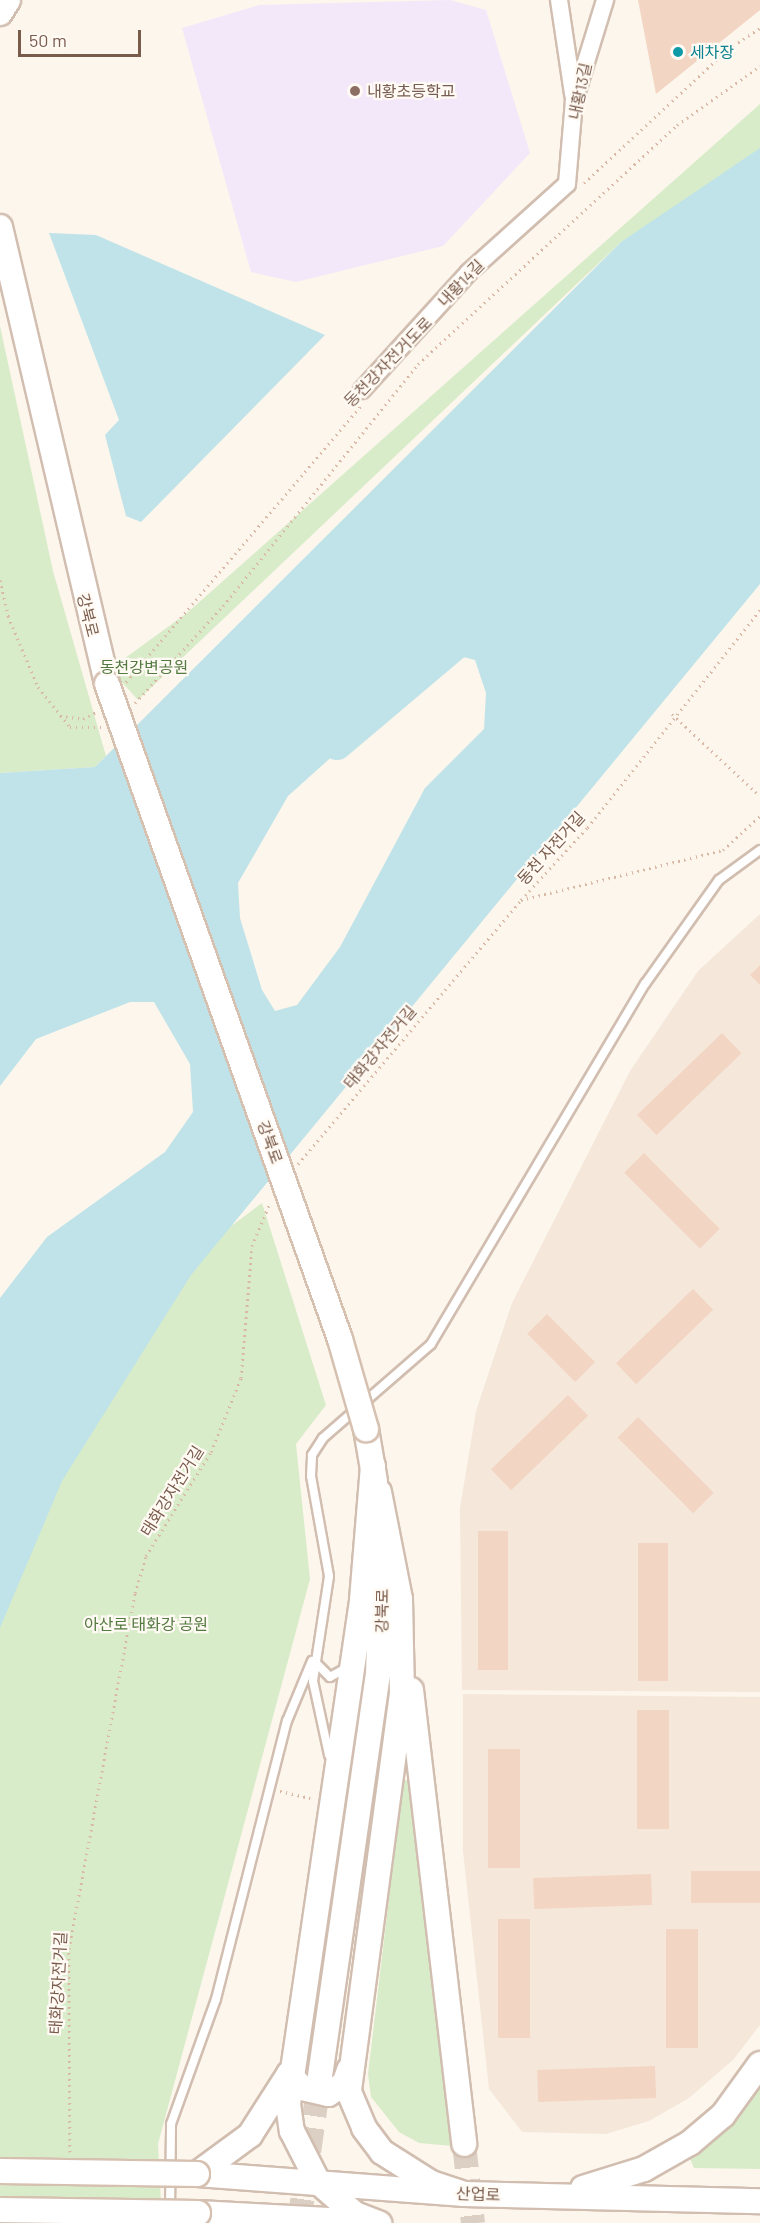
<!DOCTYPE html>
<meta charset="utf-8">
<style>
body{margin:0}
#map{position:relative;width:760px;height:2223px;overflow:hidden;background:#fdf6ec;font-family:Barlow,"Noto Sans KR",sans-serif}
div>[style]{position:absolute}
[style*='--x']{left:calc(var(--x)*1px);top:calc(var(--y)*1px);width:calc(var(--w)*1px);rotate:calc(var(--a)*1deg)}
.residential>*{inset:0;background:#f5e8da}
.education>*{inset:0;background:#f3e8fa}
.green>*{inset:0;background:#d8ecc9}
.water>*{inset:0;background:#bfe3e8}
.river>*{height:30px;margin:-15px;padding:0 15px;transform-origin:15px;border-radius:15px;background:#bfe3e8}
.building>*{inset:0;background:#f3d5c3;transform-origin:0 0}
.secondary-tunnel>*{height:24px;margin-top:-12px;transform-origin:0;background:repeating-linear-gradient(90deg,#dcd0c4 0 24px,transparent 0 36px)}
.path>*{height:3px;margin-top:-1.5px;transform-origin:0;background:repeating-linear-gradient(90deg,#d9b8a5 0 1.5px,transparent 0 6px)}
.roads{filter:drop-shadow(2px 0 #d1beb0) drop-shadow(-2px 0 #d1beb0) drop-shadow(0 2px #d1beb0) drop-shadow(0 -2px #d1beb0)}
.lane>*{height:8px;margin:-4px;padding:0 4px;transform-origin:4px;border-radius:4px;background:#fff}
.street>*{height:16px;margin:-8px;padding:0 8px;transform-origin:8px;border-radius:8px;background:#fff}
.secondary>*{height:24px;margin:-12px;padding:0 12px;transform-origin:12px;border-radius:12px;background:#fff}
.bridges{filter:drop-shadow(2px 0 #d6c0b0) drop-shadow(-2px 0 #d6c0b0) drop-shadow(0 2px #d6c0b0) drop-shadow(0 -2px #d6c0b0)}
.secondary-bridge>*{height:24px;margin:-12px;padding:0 12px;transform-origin:12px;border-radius:12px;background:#fff}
.dots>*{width:16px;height:16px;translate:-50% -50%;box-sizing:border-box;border:3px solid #fffaf3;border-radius:50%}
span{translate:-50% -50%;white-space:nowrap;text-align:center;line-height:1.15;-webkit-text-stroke:4.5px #fffaf3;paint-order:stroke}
.culture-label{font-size:16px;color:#0d838f}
.left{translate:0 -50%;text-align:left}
.education-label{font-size:16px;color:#785e54}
.street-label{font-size:16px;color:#7a5c4d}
.park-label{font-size:16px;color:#537a41}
.scale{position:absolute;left:18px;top:30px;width:123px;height:27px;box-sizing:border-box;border:3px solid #7a5c4d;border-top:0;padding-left:8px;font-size:18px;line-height:21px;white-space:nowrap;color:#7a5c4d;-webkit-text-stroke:4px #fffaf3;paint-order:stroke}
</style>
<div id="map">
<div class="residential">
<i style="clip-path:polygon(760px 914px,760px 1692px,462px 1690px,460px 1508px,476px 1411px,512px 1303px,630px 1071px,698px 971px)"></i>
<i style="clip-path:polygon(463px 1694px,760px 1697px,760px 2025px,733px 2060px,689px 2098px,649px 2121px,606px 2134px,522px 2132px,489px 2089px,463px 1851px)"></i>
</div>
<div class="education">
<i style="clip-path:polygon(450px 0,486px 10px,530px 153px,443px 246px,296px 282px,251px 272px,182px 28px,259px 5px)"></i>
</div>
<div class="green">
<i style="clip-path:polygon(760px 104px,760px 156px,621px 242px,138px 700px,110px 669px,187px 613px)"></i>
<i style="clip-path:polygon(0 326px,53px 571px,106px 756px,95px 767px,0 773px)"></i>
<i style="clip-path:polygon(262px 1203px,326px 1405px,296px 1444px,310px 1579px,158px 2144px,162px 2223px,0 2223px,0 1595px,39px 1499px,183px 1262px)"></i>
<i style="clip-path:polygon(413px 1779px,452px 2146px,419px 2143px,399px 2132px,371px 2097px,368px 2074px,403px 1781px)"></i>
<i style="clip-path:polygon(760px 2082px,760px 2169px,694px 2168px,688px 2154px)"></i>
</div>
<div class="water">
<i style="clip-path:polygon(evenodd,760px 148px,760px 584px,191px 1275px,62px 1481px,0 1628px,0 1298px,47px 1237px,165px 1152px,193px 1112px,190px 1064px,154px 1002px,130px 1002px,36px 1039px,0 1086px,0 773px,95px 767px,621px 242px,760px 148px,452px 654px,475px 660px,486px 693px,484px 729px,425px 788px,340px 947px,297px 1005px,275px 1011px,262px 990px,240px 918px,238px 883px,288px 796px,365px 727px,377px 697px,416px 661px,452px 654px)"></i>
<i style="clip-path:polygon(49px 233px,96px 235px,325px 335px,141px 522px,126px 516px,105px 435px,119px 420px)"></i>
</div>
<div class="river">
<i style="--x:337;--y:745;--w:177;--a:-40.2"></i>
</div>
<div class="building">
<i style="clip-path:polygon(638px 0,760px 0,760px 10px,656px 94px)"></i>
<i style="clip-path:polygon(760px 965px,760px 985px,750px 975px)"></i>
<i style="left:722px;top:1033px;width:28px;height:118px;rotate:46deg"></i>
<i style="left:644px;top:1153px;width:107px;height:28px;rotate:45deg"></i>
<i style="left:693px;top:1289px;width:29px;height:107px;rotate:46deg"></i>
<i style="left:547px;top:1314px;width:68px;height:28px;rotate:45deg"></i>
<i style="left:568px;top:1395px;width:29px;height:107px;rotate:46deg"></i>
<i style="left:638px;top:1417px;width:107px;height:29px;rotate:45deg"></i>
<i style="left:478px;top:1531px;width:30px;height:139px"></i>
<i style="left:638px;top:1543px;width:30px;height:138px"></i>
<i style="left:637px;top:1710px;width:32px;height:119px"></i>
<i style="left:488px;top:1749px;width:32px;height:119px"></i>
<i style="left:760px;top:1871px;width:32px;height:69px;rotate:90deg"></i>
<i style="left:651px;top:1874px;width:31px;height:118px;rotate:88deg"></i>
<i style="left:530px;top:1919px;width:119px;height:32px;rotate:90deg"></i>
<i style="left:666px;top:1929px;width:32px;height:119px"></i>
<i style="left:655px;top:2066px;width:32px;height:118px;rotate:88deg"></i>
</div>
<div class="secondary-tunnel">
<i style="--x:464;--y:2144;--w:80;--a:83.5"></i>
<i style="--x:299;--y:2223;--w:148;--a:-81.9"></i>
</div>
<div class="path">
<i style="--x:584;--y:183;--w:197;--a:-42.9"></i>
<i style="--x:728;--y:49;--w:38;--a:-33"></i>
<i style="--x:0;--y:580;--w:37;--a:77"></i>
<i style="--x:8;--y:616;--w:77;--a:67.1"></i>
<i style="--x:38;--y:687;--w:51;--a:51.3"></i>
<i style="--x:70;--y:727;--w:33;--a:0"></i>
<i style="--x:760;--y:610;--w:278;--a:128.4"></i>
<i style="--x:587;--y:828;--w:98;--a:132.5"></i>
<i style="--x:521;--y:900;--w:208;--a:-13.9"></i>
<i style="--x:723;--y:850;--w:50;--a:-42.6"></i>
<i style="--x:126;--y:682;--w:362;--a:-49.6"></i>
<i style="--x:135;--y:703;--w:131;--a:-47.8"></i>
<i style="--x:223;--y:606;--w:311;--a:-51.1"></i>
<i style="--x:418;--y:364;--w:352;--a:-42.7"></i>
<i style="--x:677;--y:125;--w:102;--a:-35.4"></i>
<i style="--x:672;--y:714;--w:120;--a:43"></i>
<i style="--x:60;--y:716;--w:23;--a:7"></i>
<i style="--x:83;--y:719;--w:15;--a:-28"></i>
<i style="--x:298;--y:1164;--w:346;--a:-49.8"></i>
<i style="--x:280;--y:1791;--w:31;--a:13"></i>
<i style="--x:70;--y:2152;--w:203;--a:-90.3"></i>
<i style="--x:69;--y:1949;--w:362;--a:-79.5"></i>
<i style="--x:135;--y:1593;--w:39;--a:-73"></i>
<i style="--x:146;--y:1556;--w:123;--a:-58"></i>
<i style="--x:211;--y:1452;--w:80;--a:-67.9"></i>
<i style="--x:241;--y:1378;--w:132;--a:-85.2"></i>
<i style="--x:252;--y:1246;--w:47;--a:-67.3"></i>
</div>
<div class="roads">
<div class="lane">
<i style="--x:315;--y:1662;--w:21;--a:45"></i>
<i style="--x:330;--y:1677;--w:18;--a:-29"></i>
<i style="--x:329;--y:1755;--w:76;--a:-102.2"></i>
<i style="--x:313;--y:1681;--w:106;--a:-81.3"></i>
<i style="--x:329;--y:1576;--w:102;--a:-100.2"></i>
<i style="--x:311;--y:1476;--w:21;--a:-87"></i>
<i style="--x:312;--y:1455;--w:20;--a:-57"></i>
<i style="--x:323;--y:1438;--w:143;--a:-41"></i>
<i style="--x:431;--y:1344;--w:419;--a:-59.3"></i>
<i style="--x:645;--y:984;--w:128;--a:-54.6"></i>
<i style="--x:719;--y:880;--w:51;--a:-36.2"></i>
<i style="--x:170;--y:2211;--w:87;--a:-89.3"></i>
<i style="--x:171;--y:2124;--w:133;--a:-70.2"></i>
<i style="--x:216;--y:1999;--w:287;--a:-75.7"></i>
<i style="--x:287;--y:1721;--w:65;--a:-67.4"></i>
</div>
<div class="street">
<i style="--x:559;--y:0;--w:95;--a:81.5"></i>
<i style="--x:362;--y:390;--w:158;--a:-47.8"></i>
<i style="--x:468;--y:273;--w:133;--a:-42"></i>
<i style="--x:567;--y:184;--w:83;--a:-85.2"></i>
<i style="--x:574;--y:101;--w:106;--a:-72.9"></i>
</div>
<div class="secondary">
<i style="--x:0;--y:13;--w:15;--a:-58"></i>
<i style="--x:0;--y:227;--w:469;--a:76.8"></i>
<i style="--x:366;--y:1429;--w:53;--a:80.2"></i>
<i style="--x:373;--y:1466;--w:135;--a:94.7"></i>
<i style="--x:362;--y:1601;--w:508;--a:98.37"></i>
<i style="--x:288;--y:2104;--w:27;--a:82"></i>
<i style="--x:292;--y:2131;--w:57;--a:63"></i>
<i style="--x:318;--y:2182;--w:49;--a:40.9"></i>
<i style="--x:355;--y:2214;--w:26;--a:21"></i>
<i style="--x:379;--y:1492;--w:109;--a:78.9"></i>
<i style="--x:400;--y:1599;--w:94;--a:88.8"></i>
<i style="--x:402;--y:1693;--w:403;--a:97.6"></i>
<i style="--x:349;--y:2092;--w:39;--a:67"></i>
<i style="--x:364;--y:2128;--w:30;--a:53"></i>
<i style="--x:382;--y:2152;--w:58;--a:32.3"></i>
<i style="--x:431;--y:2183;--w:35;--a:18"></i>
<i style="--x:411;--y:1690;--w:457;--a:83.3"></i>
<i style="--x:320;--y:2076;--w:406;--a:-81.8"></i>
<i style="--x:378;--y:1674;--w:113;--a:-88"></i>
<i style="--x:197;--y:2174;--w:268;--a:4.3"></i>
<i style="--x:464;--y:2194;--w:296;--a:1.4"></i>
<i style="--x:197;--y:2174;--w:66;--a:-36.3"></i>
<i style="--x:250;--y:2135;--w:72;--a:-57.4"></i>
<i style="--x:289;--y:2074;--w:19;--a:47"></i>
<i style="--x:302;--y:2088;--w:27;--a:13"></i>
<i style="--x:328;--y:2094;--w:19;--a:-32"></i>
<i style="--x:344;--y:2084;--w:15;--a:-70"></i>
<i style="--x:583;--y:2188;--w:64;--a:-17.3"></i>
<i style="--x:644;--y:2169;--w:53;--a:-29.5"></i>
<i style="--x:690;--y:2143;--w:43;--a:-40.3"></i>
<i style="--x:723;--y:2115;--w:63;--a:-54"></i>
<i style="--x:198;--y:2213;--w:168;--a:3.1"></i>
</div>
</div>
<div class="bridges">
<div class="secondary-bridge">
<i style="--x:107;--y:684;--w:695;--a:70.42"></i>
<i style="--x:340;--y:1339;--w:94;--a:73.9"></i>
<i style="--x:0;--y:2171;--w:197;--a:0.9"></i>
<i style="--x:0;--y:2210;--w:198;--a:0.9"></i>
</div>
</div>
<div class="dots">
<i style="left:678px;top:52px;background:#0f9aa8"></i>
<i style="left:355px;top:91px;background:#8d6e63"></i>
</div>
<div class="culture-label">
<span class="left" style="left:690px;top:52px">세차장</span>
</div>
<div class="education-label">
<span class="left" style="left:367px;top:91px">내황초등학교</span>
</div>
<div class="street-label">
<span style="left:580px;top:91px;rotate:-78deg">내황13길</span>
<span style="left:461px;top:283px;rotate:-46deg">내황14길</span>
<span style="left:388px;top:362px;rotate:-46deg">동천강자전거도로</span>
<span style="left:88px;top:615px;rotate:76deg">강북로</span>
<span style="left:551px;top:848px;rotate:-48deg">동천 자전거길</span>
<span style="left:380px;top:1047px;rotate:-50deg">태화강자전거길</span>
<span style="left:270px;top:1142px;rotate:70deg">강북로</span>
<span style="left:172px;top:1491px;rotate:-58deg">태화강자전거길</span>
<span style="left:382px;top:1611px;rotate:-89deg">강북로</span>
<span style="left:58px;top:1983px;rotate:-87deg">태화강자전거길</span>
<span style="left:478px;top:2194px;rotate:2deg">산업로</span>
</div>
<div class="park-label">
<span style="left:144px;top:667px">동천강변공원</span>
<span style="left:146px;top:1624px">아산로 태화강 공원</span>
</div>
<div class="scale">50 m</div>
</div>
